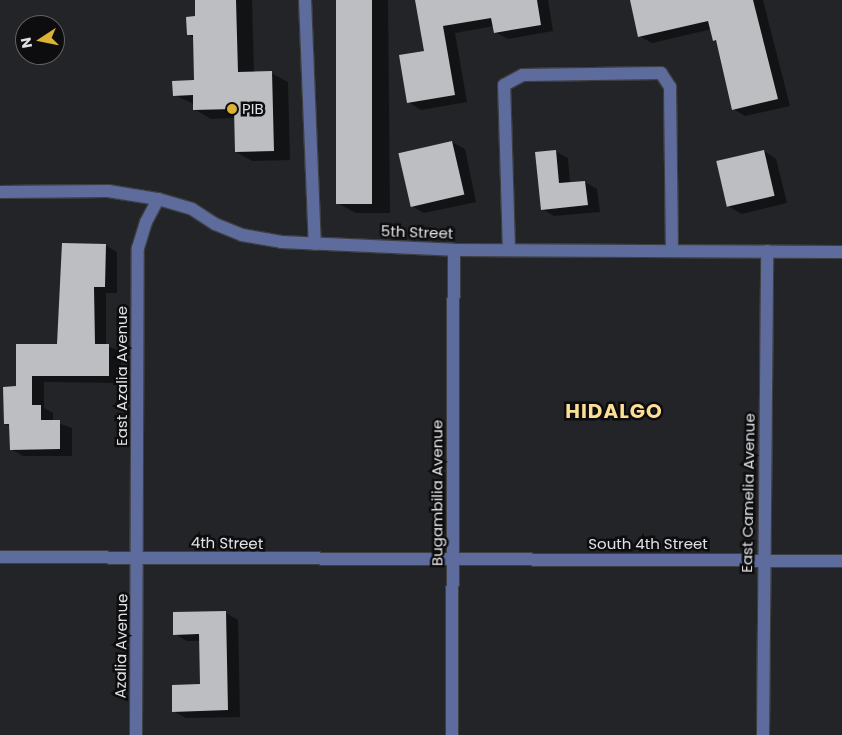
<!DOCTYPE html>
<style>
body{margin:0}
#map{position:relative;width:842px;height:735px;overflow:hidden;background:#232427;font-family:Poppins,sans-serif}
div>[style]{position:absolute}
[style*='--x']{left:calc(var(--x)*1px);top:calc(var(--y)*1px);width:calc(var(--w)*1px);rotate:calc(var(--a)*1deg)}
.shadow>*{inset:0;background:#0007}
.building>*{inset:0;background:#bcbec2;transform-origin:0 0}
.roads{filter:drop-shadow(1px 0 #3e3f41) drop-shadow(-1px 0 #3e3f41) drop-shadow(0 1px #3e3f41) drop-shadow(0 -1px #3e3f41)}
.minor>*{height:12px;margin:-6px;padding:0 6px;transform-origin:6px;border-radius:6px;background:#5d6c9c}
.dots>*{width:14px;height:14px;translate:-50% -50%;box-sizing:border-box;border:2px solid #0d0d0f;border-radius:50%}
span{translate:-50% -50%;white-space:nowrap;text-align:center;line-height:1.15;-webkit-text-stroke:5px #0d0d0f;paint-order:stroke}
.poi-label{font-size:15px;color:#e1e2e4}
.left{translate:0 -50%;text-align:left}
.street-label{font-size:15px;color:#e1e2e4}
.district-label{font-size:20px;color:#fbdf93;font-weight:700;letter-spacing:1px}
.north{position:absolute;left:15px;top:15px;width:50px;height:50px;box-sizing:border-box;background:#0d0d0f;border:1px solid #626264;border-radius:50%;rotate:259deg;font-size:14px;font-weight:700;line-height:20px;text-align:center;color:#e1e2e4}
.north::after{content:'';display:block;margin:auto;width:18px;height:22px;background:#dbb233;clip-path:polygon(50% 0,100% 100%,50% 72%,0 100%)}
</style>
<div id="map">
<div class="shadow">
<i style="clip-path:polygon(196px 0,252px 0,254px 73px,271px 73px,288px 82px,290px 160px,252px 161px,236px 152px,235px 118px,211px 119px,194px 109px,194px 104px,174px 95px,196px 82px,194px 38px,188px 34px,197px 18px)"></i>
<i style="clip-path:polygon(338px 0,388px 0,390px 213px,356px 213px,339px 204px)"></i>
<i style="clip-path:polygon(416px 0,548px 0,553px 31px,508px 39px,495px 32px,494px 26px,455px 33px,467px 102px,421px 110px,408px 102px,425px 52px)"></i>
<i style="clip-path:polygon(631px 0,763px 0,790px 106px,745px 116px,733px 109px,718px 43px,714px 40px,712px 29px,652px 43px,639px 36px)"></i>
<i style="clip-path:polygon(452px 142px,465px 149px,476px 202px,424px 213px,412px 206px)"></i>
<i style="clip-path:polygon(555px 151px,568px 158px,570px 183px,585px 182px,597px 189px,600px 212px,554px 216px,542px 209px)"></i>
<i style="clip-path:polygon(764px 151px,776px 159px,787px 203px,742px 214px,729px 207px)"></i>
<i style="clip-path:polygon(105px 245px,117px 252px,117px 293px,106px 293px,106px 345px,121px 352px,121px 383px,44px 382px,44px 408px,53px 413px,53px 421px,72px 428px,72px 456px,23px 456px,11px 449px,10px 426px,5px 424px,17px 388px,58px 345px)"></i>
<i style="clip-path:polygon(226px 613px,238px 620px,240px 717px,186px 718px,173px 711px,201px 685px,200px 641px,187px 641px,175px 634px)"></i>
</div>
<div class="building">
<i style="clip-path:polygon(195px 0,236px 0,238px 72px,272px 71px,274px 151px,235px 152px,234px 109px,193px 110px,193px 95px,173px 96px,172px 81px,194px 80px,193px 35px,187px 35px,186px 17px,195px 16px)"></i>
<i style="left:336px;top:0;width:36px;height:204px"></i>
<i style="clip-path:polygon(415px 0,537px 0,541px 25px,494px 33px,491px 18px,443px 26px,455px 95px,407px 103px,399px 55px,424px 51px)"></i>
<i style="clip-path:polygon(630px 0,753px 0,778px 99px,732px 110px,716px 40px,713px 41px,708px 21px,638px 37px)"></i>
<i style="left:452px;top:141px;width:55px;height:55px;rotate:77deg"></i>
<i style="clip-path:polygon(556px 150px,559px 183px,585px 181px,588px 205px,541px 210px,535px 152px)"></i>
<i style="left:764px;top:150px;width:47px;height:49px;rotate:77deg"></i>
<i style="clip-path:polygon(62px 243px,106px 244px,105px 287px,94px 287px,95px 344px,109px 344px,109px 376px,32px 376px,32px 405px,41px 405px,41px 420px,60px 420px,60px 449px,10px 450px,9px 424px,4px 424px,3px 387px,16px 386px,16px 344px,57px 344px)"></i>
<i style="clip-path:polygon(226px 611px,228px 710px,172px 712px,172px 685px,200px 684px,199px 634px,173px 635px,173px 612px)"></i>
</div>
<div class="roads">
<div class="minor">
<i style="--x:305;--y:0;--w:244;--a:87.7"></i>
<i style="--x:0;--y:192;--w:108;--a:-0.5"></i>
<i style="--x:108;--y:191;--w:51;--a:9.1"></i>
<i style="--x:158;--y:199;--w:35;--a:16"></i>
<i style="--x:192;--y:209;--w:27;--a:33"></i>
<i style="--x:215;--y:224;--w:29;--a:22"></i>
<i style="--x:242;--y:235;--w:40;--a:10"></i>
<i style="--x:281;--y:242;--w:173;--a:2.6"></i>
<i style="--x:454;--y:250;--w:388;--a:0.3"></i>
<i style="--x:509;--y:250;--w:165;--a:-91.7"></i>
<i style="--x:504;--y:85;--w:21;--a:-28"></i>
<i style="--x:523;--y:75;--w:138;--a:-0.8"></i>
<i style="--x:661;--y:73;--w:17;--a:57"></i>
<i style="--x:670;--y:87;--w:163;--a:89.3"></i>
<i style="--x:0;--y:557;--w:842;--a:0.27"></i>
<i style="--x:136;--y:735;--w:487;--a:-89.8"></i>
<i style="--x:138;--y:248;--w:27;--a:-73"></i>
<i style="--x:146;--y:222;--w:26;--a:-62"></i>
<i style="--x:452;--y:735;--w:485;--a:-89.8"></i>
<i style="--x:763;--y:735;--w:484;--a:-89.5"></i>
</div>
</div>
<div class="dots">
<i style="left:232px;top:109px;background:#dbb233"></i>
</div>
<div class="poi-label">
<span class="left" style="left:242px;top:109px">PIB</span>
</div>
<div class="street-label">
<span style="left:417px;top:232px;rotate:2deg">5th Street</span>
<span style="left:122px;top:376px;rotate:-90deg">East Azalia Avenue</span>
<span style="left:437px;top:493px;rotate:-90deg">Bugambilia Avenue</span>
<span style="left:748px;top:493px;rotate:-89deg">East Camelia Avenue</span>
<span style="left:227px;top:543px;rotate:1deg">4th Street</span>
<span style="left:648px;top:544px">South 4th Street</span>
<span style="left:121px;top:646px;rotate:-89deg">Azalia Avenue</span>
</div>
<div class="district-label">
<span style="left:614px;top:411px">HIDALGO</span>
</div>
<div class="north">N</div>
</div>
